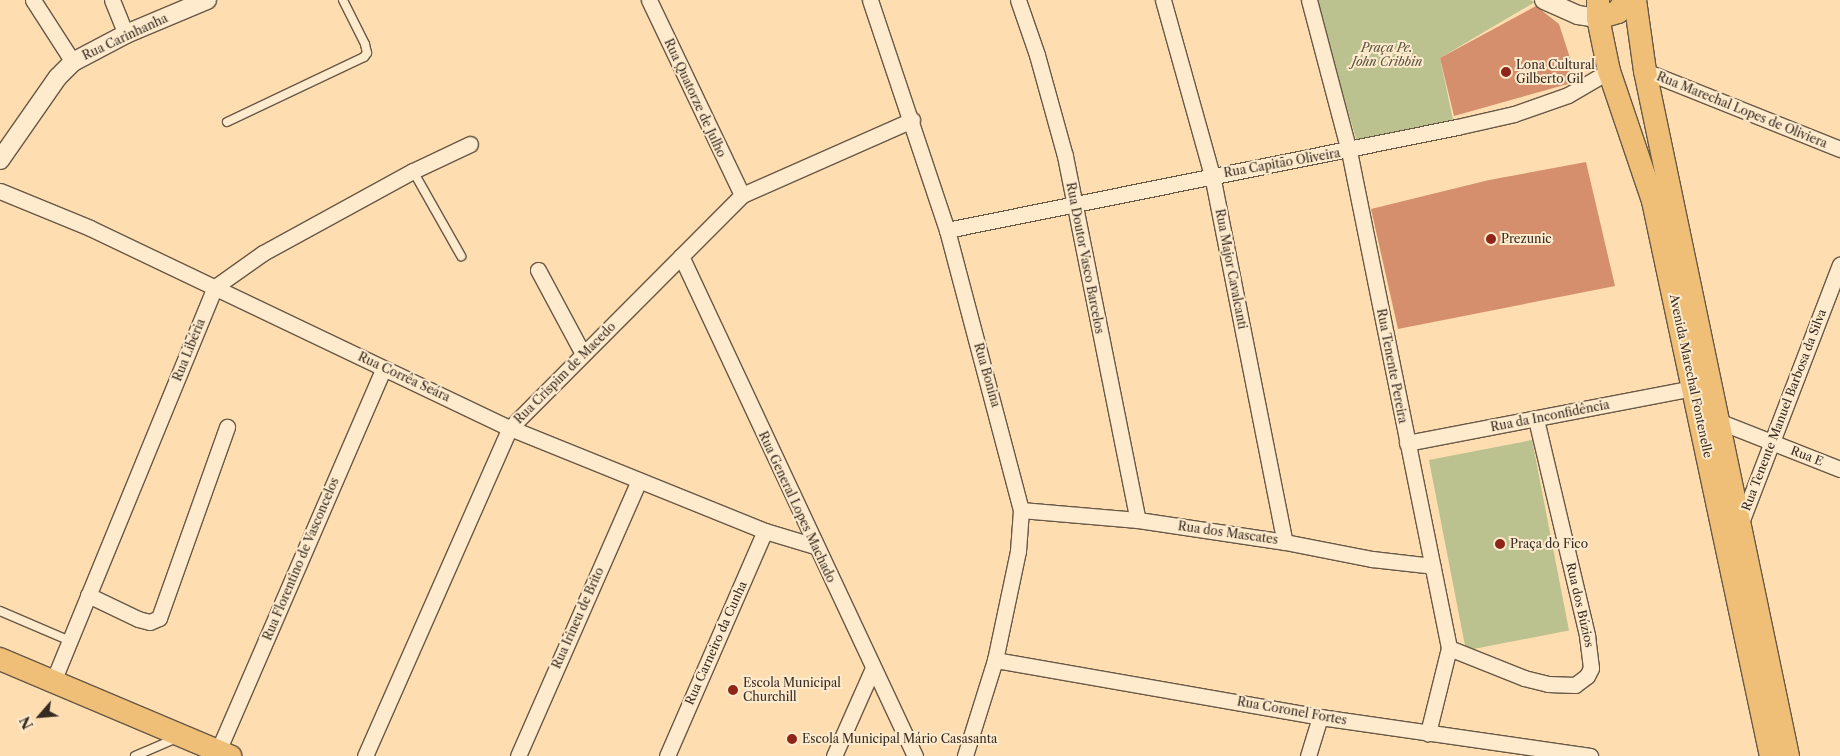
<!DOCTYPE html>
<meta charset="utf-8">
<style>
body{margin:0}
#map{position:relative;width:1840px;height:756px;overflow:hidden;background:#fedeb0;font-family:"Libre Caslon Text",serif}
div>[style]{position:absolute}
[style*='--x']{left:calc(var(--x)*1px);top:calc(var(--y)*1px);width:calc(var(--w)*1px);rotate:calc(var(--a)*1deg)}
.green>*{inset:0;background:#bbc28f;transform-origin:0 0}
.building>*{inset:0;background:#d58f6c}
.roads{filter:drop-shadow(1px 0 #685846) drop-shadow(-1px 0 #685846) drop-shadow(0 1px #685846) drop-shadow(0 -1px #685846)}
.service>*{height:8px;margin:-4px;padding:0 4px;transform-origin:4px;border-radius:4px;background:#feeacc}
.minor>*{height:15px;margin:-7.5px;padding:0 7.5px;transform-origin:7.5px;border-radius:7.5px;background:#feeacc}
.tertiary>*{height:18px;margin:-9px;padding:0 9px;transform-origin:9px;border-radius:9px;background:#feeacc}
.primary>*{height:22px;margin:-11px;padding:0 11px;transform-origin:11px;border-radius:11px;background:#efbf78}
.dots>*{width:14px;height:14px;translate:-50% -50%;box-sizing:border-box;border:2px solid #feeacc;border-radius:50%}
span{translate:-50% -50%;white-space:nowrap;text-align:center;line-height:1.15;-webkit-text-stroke:4px #feeacc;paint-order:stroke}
.street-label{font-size:12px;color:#362b22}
.park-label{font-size:12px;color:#57513d;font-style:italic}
.poi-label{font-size:12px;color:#362b22}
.left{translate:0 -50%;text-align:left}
.north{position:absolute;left:15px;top:691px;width:50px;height:50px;-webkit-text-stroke:4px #feeacc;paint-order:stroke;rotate:243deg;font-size:14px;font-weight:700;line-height:20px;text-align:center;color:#362b22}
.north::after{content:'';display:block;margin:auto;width:18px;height:22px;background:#362b22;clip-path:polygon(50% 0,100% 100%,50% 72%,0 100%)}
</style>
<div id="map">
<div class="green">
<i style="clip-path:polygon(1315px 0,1530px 0,1535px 2px,1440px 58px,1453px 120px,1358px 145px)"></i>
<i style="left:1532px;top:440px;width:194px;height:105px;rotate:79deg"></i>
</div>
<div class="building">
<i style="clip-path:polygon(1536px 6px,1559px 24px,1571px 61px,1568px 84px,1454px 116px,1440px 58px)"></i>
<i style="clip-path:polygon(1586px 162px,1615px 286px,1398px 329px,1371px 209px,1489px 180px)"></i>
</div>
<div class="roads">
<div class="service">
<i style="--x:227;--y:122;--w:152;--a:-25.4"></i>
<i style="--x:364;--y:57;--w:5;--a:-53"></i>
<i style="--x:367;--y:53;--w:9;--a:-103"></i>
<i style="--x:365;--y:44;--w:49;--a:-116.6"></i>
<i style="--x:413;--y:171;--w:98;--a:60.5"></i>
<i style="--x:0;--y:611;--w:76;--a:23.2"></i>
<i style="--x:135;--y:756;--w:46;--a:-23.2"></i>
</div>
<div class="minor">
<i style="--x:33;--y:0;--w:74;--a:57.2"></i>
<i style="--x:112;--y:0;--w:37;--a:68"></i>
<i style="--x:649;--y:0;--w:216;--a:64.5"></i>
<i style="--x:870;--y:0;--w:243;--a:71.5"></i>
<i style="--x:947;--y:230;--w:290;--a:75.2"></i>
<i style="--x:1021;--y:510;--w:41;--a:94.2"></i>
<i style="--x:1018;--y:551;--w:111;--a:101.9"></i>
<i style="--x:995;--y:660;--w:101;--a:107.4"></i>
<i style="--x:1018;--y:0;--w:58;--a:70.9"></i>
<i style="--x:1037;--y:55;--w:105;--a:74.5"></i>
<i style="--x:1065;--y:156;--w:371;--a:78.7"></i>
<i style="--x:1163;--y:0;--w:182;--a:74.4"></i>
<i style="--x:1212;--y:175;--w:374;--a:78.8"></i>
<i style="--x:1309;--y:0;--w:156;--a:75.2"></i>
<i style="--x:1349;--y:151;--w:507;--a:78.62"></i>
<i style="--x:1449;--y:648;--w:88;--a:103.9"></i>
<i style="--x:1645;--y:71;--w:210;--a:21.8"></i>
<i style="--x:0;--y:191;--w:97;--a:22.3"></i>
<i style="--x:90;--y:228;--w:465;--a:25.5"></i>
<i style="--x:510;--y:428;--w:275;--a:22"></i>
<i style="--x:765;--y:531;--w:52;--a:16.7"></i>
<i style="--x:947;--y:230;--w:520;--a:-11.42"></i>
<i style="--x:1457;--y:127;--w:58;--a:-12.8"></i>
<i style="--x:1514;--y:114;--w:57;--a:-19.4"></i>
<i style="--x:1568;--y:95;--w:48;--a:-30.3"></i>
<i style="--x:681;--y:256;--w:552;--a:64.92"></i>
<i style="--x:538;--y:270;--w:95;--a:61.8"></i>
<i style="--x:1718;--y:421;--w:131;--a:21.5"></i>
<i style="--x:1407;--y:443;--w:291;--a:-10.9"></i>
<i style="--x:1021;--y:510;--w:117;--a:4.9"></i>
<i style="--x:1138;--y:520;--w:149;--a:8.5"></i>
<i style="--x:1285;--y:542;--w:89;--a:11.1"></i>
<i style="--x:1372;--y:559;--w:61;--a:6.5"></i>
<i style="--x:1740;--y:525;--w:279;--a:-69"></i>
<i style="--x:88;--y:595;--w:55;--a:25.6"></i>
<i style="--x:138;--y:619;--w:12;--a:14"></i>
<i style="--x:150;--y:622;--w:10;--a:-24"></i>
<i style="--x:159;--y:618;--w:203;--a:-70.4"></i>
<i style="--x:1449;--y:648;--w:81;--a:21.8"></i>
<i style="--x:1524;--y:678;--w:25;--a:14"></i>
<i style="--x:1548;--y:684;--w:27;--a:2"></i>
<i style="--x:1575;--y:685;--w:15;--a:-37"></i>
<i style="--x:1587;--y:676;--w:9;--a:-63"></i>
<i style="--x:1591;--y:668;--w:33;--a:-97"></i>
<i style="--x:1587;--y:635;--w:221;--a:-103.3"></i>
<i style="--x:995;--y:660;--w:330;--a:9.9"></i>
<i style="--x:1320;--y:717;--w:273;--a:8.2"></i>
<i style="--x:52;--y:684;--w:429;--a:-67.7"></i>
<i style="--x:215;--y:287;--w:59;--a:-35.3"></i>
<i style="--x:263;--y:253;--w:171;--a:-28.7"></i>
<i style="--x:413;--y:171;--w:63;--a:-25.3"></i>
<i style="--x:218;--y:751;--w:417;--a:-66.6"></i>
<i style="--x:365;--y:756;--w:359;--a:-66.2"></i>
<i style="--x:510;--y:428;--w:329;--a:-45.1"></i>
<i style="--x:742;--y:195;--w:186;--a:-23.8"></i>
<i style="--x:518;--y:756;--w:301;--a:-66.3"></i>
<i style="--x:667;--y:756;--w:245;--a:-66.5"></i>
<i style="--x:834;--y:756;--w:96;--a:-66.1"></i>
<i style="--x:1308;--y:756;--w:41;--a:-72.9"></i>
</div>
<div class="tertiary">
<i style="--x:1544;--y:0;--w:37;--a:24"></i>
<i style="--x:1578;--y:15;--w:20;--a:9"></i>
<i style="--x:0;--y:160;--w:101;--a:-55.1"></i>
<i style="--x:58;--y:77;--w:21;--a:-45"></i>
<i style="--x:73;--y:62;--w:60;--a:-27.8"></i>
<i style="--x:126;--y:34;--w:88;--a:-22.8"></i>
</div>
<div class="primary">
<i style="--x:1598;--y:0;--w:18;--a:90"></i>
<i style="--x:1598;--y:18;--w:54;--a:78.3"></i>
<i style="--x:1609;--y:71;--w:137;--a:71.3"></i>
<i style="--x:1653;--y:201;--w:567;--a:78"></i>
<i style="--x:1635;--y:0;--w:72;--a:82"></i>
<i style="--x:1645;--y:71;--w:700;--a:78.21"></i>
<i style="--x:1598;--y:18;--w:21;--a:-17"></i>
<i style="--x:1618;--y:12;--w:14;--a:-60"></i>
<i style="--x:0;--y:659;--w:250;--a:22.9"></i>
</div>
</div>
<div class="dots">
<i style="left:1506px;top:72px;background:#8f2418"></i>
<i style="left:1491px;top:239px;background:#8f2418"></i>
<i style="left:1500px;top:544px;background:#8f2418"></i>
<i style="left:733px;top:690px;background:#8f2418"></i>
<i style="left:792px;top:739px;background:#8f2418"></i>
</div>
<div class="street-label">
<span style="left:125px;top:37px;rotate:-25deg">Rua Carinhanha</span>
<span style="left:695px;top:98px;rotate:65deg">Rua Quatorze de Julho</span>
<span style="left:1742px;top:110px;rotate:22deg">Rua Marechal Lopes de Oliviera</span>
<span style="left:1282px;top:163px;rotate:-10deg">Rua Capitão Oliveira</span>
<span style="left:1085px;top:258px;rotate:79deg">Rua Doutor Vasco Barcelos</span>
<span style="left:1231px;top:269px;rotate:79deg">Rua Major Cavalcanti</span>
<span style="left:189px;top:350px;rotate:-68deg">Rua Libéria</span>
<span style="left:1392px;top:366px;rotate:79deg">Rua Tenente Pereira</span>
<span style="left:565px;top:373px;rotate:-45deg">Rua Crispim de Macedo</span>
<span style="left:987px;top:375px;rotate:74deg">Rua Bonina</span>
<span style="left:1691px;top:376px;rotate:78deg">Avenida Marechal Fontenelle</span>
<span style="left:404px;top:377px;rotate:25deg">Rua Corrêa Seára</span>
<span style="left:1784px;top:410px;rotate:-69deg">Rua Tenente Manuel Barbosa da Silva</span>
<span style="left:1550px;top:416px;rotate:-11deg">Rua da Inconfidência</span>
<span style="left:1807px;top:456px;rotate:21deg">Rua E</span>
<span style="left:797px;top:507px;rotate:65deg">Rua General Lopes Machado</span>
<span style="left:1228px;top:533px;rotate:8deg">Rua dos Mascates</span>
<span style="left:301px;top:559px;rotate:-67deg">Rua Florentino de Vasconcelos</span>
<span style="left:1580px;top:605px;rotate:77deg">Rua dos Búzios</span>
<span style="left:578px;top:618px;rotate:-66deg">Rua Irineu de Brito</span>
<span style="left:716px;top:643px;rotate:-66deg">Rua Carneiro da Cunha</span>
<span style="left:1292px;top:711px;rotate:10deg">Rua Coronel Fortes</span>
</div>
<div class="park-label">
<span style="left:1387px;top:55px">Praça Pe.<br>John Cribbin</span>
</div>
<div class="poi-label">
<span class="left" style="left:1516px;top:72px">Lona Cultural<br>Gilberto Gil</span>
<span class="left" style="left:1501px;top:239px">Prezunic</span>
<span class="left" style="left:1510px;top:544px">Praça do Fico</span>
<span class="left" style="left:743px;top:690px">Escola Municipal<br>Churchill</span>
<span class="left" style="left:802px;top:739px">Escola Municipal Mário Casasanta</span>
</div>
<div class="north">N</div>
</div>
